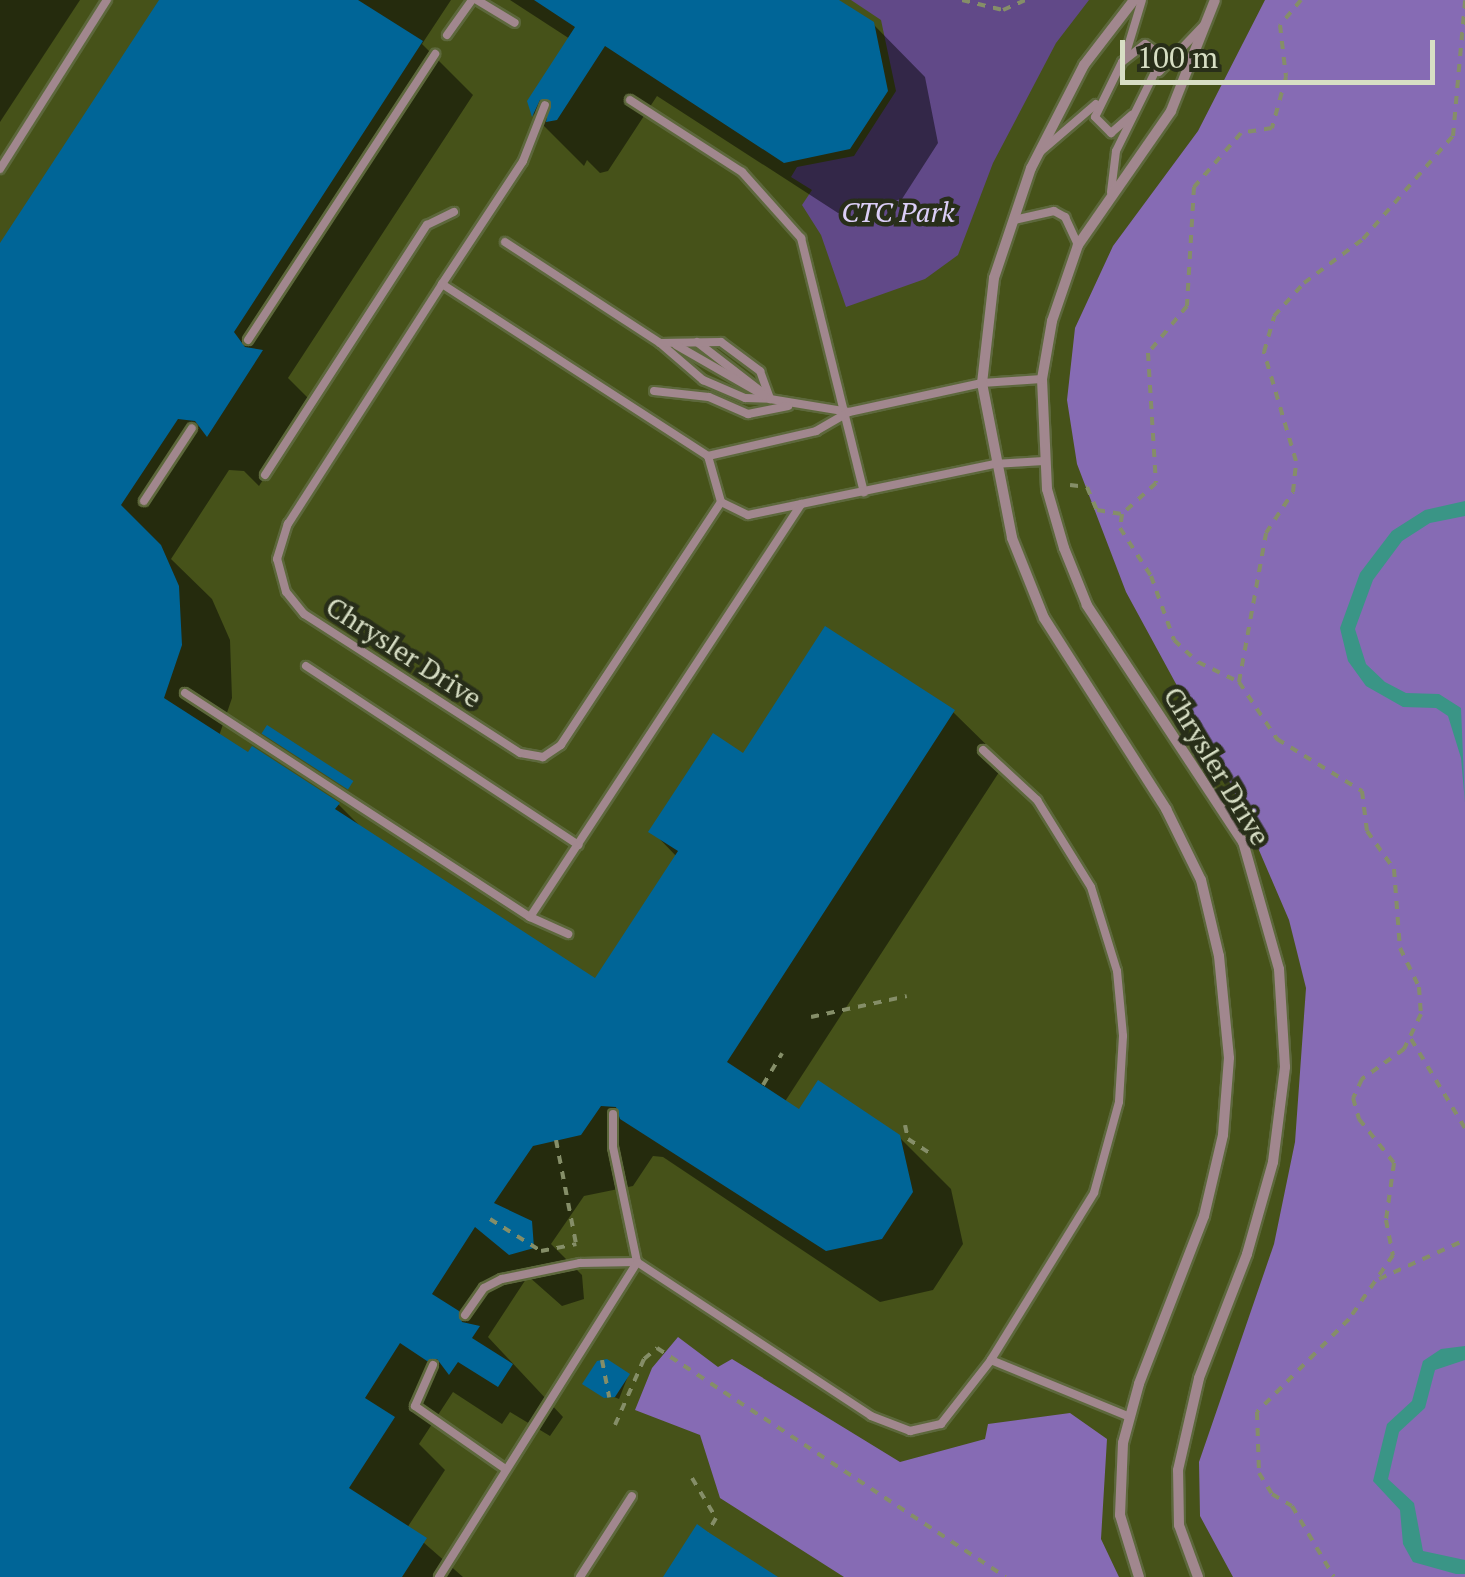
<!DOCTYPE html>
<style>
body{margin:0}
#map{position:relative;width:1465px;height:1577px;overflow:hidden;background:#3f4a1a;font-family:"PT Serif",serif}
div>[style]{position:absolute}
[style*='--x']{left:calc(var(--x)*1px);top:calc(var(--y)*1px);width:calc(var(--w)*1px);rotate:calc(var(--a)*1deg)}
.built>*{inset:0;background:#465219;transform-origin:0 0}
.green>*{inset:0;background:#614988}
.forest>*{inset:0;background:#866bb4}
.water>*{inset:0;background:#3a9586}
.shadow>*{inset:0;background:#0007}
.building>*{inset:0;background:#006597;transform-origin:0 0}
.path>*{height:4px;margin-top:-2px;transform-origin:0;background:repeating-linear-gradient(90deg,#858e68 0 8px,transparent 0 16px)}
.roads{filter:drop-shadow(2px 0 #5d683c) drop-shadow(-2px 0 #5d683c) drop-shadow(0 2px #5d683c) drop-shadow(0 -2px #5d683c)}
.lane>*{height:8px;margin:-4px;padding:0 4px;transform-origin:4px;border-radius:4px;background:#a1878e}
.street>*{height:10px;margin:-5px;padding:0 5px;transform-origin:5px;border-radius:5px;background:#a1878e}
span{translate:-50% -50%;white-space:nowrap;text-align:center;line-height:1.15;-webkit-text-stroke:9px #282e19;paint-order:stroke}
.park-label{font-size:28px;color:#dbcef6;font-style:italic}
.street-label{font-size:28px;color:#d7dec4}
.scale{position:absolute;left:1120px;top:40px;width:315px;height:45px;box-sizing:border-box;border:5px solid #d7dec4;border-top:0;padding-left:12px;font-size:30px;line-height:35px;white-space:nowrap;color:#d7dec4;-webkit-text-stroke:8px #282e19;paint-order:stroke}
</style>
<div id="map">
<div class="built">
<i style="left:0;top:0;width:1465px;height:1577px"></i>
</div>
<div class="green">
<i style="clip-path:polygon(851px 0,1089px 0,1056px 43px,993px 163px,958px 255px,925px 279px,846px 307px,821px 235px,802px 205px,812px 190px,791px 177px,797px 167px,854px 156px,896px 91px,881px 20px)"></i>
</div>
<div class="forest">
<i style="clip-path:polygon(1265px 0,1465px 0,1465px 1577px,1233px 1577px,1200px 1516px,1199px 1462px,1274px 1244px,1295px 1142px,1306px 988px,1289px 920px,1231px 785px,1126px 592px,1077px 464px,1067px 400px,1075px 328px,1113px 246px,1198px 131px)"></i>
<i style="clip-path:polygon(678px 1337px,718px 1367px,732px 1359px,900px 1462px,985px 1439px,988px 1424px,1070px 1413px,1107px 1439px,1101px 1539px,1119px 1577px,844px 1577px,720px 1498px,700px 1435px,635px 1410px,652px 1368px)"></i>
</div>
<div class="water">
<i style="clip-path:polygon(1465px 501px,1465px 516px,1430px 523px,1402px 541px,1373px 580px,1355px 629px,1366px 664px,1385px 682px,1406px 693px,1439px 694px,1461px 708px,1465px 803px,1461px 758px,1448px 716px,1436px 708px,1403px 707px,1366px 686px,1348px 661px,1340px 628px,1360px 573px,1392px 531px,1425px 510px)"></i>
<i style="clip-path:polygon(1465px 1346px,1465px 1360px,1435px 1370px,1425px 1408px,1399px 1432px,1388px 1479px,1414px 1503px,1423px 1551px,1465px 1560px,1465px 1574px,1456px 1574px,1413px 1562px,1403px 1544px,1400px 1510px,1373px 1481px,1387px 1424px,1412px 1401px,1423px 1361px,1441px 1349px)"></i>
</div>
<div class="shadow">
<i style="clip-path:polygon(0 0,80px 0,0 122px)"></i>
<i style="clip-path:polygon(162px 0,451px 0,422px 44px,473px 95px,288px 378px,313px 403px,259px 486px,244px 471px,229px 470px,171px 559px,212px 599px,230px 640px,232px 698px,219px 736px,338px 804px,366px 832px,596px 981px,677px 857px,652px 831px,743px 757px,953px 712px,1005px 763px,784px 1103px,800px 1113px,899px 1137px,951px 1189px,963px 1244px,933px 1290px,880px 1302px,663px 1157px,653px 1156px,633px 1186px,584px 1196px,551px 1244px,582px 1275px,584px 1299px,562px 1306px,528px 1276px,488px 1337px,563px 1417px,550px 1436px,510px 1412px,502px 1424px,453px 1392px,419px 1444px,445px 1470px,407px 1528px,463px 1577px,0 1577px,0 248px)"></i>
<i style="clip-path:polygon(510px 0,835px 0,873px 24px,925px 77px,938px 143px,902px 199px,838px 213px,657px 96px,608px 171px,600px 173px,587px 160px,584px 166px,534px 116px,529px 101px,570px 39px)"></i>
<i style="clip-path:polygon(628px 1376px,619px 1399px,589px 1387px)"></i>
</div>
<div class="building">
<i style="clip-path:polygon(159px 0,358px 0,423px 41px,234px 332px,245px 347px,263px 350px,207px 437px,195px 421px,178px 419px,121px 505px,161px 545px,179px 586px,182px 645px,164px 698px,248px 752px,252px 746px,340px 803px,335px 809px,595px 978px,678px 851px,648px 832px,713px 733px,743px 753px,825px 626px,955px 710px,727px 1062px,799px 1109px,818px 1080px,900px 1135px,913px 1192px,882px 1239px,826px 1251px,620px 1119px,616px 1107px,601px 1106px,581px 1135px,533px 1146px,494px 1203px,532px 1221px,534px 1248px,509px 1255px,475px 1227px,432px 1294px,459px 1311px,462px 1322px,480px 1326px,472px 1338px,513px 1364px,498px 1387px,458px 1362px,449px 1375px,437px 1359px,427px 1361px,400px 1343px,365px 1398px,395px 1417px,349px 1488px,427px 1538px,402px 1577px,0 1577px,0 243px)"></i>
<i style="clip-path:polygon(534px 0,839px 0,874px 22px,888px 91px,850px 149px,784px 163px,605px 46px,557px 120px,546px 122px,550px 100px,540px 100px,532px 117px,527px 101px,575px 27px)"></i>
<i style="left:267px;top:725px;width:103px;height:10px;rotate:33deg"></i>
<i style="clip-path:polygon(607px 1359px,630px 1374px,615px 1397px,604px 1398px,582px 1384px,597px 1361px)"></i>
<i style="clip-path:polygon(697px 1524px,708px 1532px,778px 1577px,663px 1577px)"></i>
</div>
<div class="path">
<i style="--x:962;--y:0;--w:42;--a:13.7"></i>
<i style="--x:1003;--y:10;--w:24;--a:-24"></i>
<i style="--x:1301;--y:0;--w:33;--a:130"></i>
<i style="--x:1280;--y:25;--w:52;--a:83.4"></i>
<i style="--x:1286;--y:77;--w:53;--a:105.4"></i>
<i style="--x:1272;--y:128;--w:31;--a:171"></i>
<i style="--x:1241;--y:133;--w:72;--a:131"></i>
<i style="--x:1194;--y:187;--w:119;--a:93.4"></i>
<i style="--x:1187;--y:306;--w:61;--a:129.7"></i>
<i style="--x:1148;--y:353;--w:130;--a:86.5"></i>
<i style="--x:1156;--y:483;--w:46;--a:137.6"></i>
<i style="--x:1122;--y:514;--w:14;--a:98"></i>
<i style="--x:1120;--y:528;--w:57;--a:57.1"></i>
<i style="--x:1151;--y:576;--w:68;--a:70.2"></i>
<i style="--x:1174;--y:640;--w:33;--a:43"></i>
<i style="--x:1198;--y:662;--w:46;--a:26"></i>
<i style="--x:1239;--y:682;--w:69;--a:56.3"></i>
<i style="--x:1277;--y:739;--w:100;--a:31.5"></i>
<i style="--x:1362;--y:791;--w:40;--a:82.9"></i>
<i style="--x:1367;--y:831;--w:47;--a:54.6"></i>
<i style="--x:1394;--y:869;--w:79;--a:85.7"></i>
<i style="--x:1400;--y:948;--w:43;--a:64"></i>
<i style="--x:1419;--y:987;--w:27;--a:86"></i>
<i style="--x:1421;--y:1014;--w:39;--a:116"></i>
<i style="--x:1404;--y:1049;--w:52;--a:144.5"></i>
<i style="--x:1362;--y:1079;--w:21;--a:115"></i>
<i style="--x:1353;--y:1098;--w:22;--a:74"></i>
<i style="--x:1359;--y:1119;--w:56;--a:51.5"></i>
<i style="--x:1394;--y:1163;--w:58;--a:98"></i>
<i style="--x:1386;--y:1220;--w:36;--a:79"></i>
<i style="--x:1393;--y:1255;--w:78;--a:124.5"></i>
<i style="--x:1349;--y:1319;--w:131;--a:134.7"></i>
<i style="--x:1257;--y:1412;--w:61;--a:88.1"></i>
<i style="--x:1259;--y:1473;--w:25;--a:58"></i>
<i style="--x:1272;--y:1494;--w:23;--a:31"></i>
<i style="--x:1292;--y:1506;--w:82;--a:59.4"></i>
<i style="--x:1070;--y:485;--w:17;--a:7"></i>
<i style="--x:1087;--y:487;--w:25;--a:67"></i>
<i style="--x:1097;--y:510;--w:25;--a:9"></i>
<i style="--x:1239;--y:682;--w:151;--a:-79.7"></i>
<i style="--x:1266;--y:533;--w:49;--a:-56.6"></i>
<i style="--x:1293;--y:492;--w:31;--a:-84"></i>
<i style="--x:1296;--y:461;--w:114;--a:-106.4"></i>
<i style="--x:1264;--y:352;--w:37;--a:-74"></i>
<i style="--x:1274;--y:316;--w:45;--a:-47.7"></i>
<i style="--x:1304;--y:283;--w:74;--a:-36.7"></i>
<i style="--x:1363;--y:239;--w:137;--a:-48.9"></i>
<i style="--x:1453;--y:136;--w:136;--a:-84.9"></i>
<i style="--x:811;--y:1017;--w:98;--a:-12.3"></i>
<i style="--x:1411;--y:1039;--w:104;--a:58.8"></i>
<i style="--x:763;--y:1085;--w:37;--a:-59"></i>
<i style="--x:905;--y:1125;--w:14;--a:78"></i>
<i style="--x:908;--y:1139;--w:31;--a:33"></i>
<i style="--x:556;--y:1140;--w:111;--a:79.1"></i>
<i style="--x:490;--y:1219;--w:60;--a:32.1"></i>
<i style="--x:541;--y:1251;--w:36;--a:-11"></i>
<i style="--x:1379;--y:1279;--w:94;--a:-24.4"></i>
<i style="--x:602;--y:1360;--w:38;--a:79"></i>
<i style="--x:615;--y:1425;--w:72;--a:-66.3"></i>
<i style="--x:644;--y:1359;--w:17;--a:-40"></i>
<i style="--x:657;--y:1348;--w:417;--a:33.3"></i>
<i style="--x:692;--y:1478;--w:47;--a:59"></i>
<i style="--x:716;--y:1518;--w:16;--a:120"></i>
</div>
<div class="roads">
<div class="lane">
<i style="--x:477;--y:0;--w:44;--a:31.2"></i>
<i style="--x:447;--y:35;--w:43;--a:-54.5"></i>
<i style="--x:1126;--y:53;--w:55;--a:-73.2"></i>
<i style="--x:1159;--y:72;--w:64;--a:-46.3"></i>
<i style="--x:630;--y:100;--w:133;--a:32.7"></i>
<i style="--x:742;--y:172;--w:89;--a:48.2"></i>
<i style="--x:801;--y:238;--w:262;--a:76.1"></i>
<i style="--x:1039;--y:153;--w:75;--a:-40.7"></i>
<i style="--x:0;--y:169;--w:200;--a:-57.7"></i>
<i style="--x:1111;--y:192;--w:41;--a:-83"></i>
<i style="--x:1116;--y:151;--w:95;--a:-63.7"></i>
<i style="--x:1158;--y:66;--w:14;--a:-94"></i>
<i style="--x:1157;--y:52;--w:14;--a:-146"></i>
<i style="--x:1145;--y:44;--w:29;--a:142"></i>
<i style="--x:1122;--y:62;--w:61;--a:116.1"></i>
<i style="--x:1095;--y:117;--w:23;--a:45"></i>
<i style="--x:1111;--y:133;--w:28;--a:-41"></i>
<i style="--x:1014;--y:220;--w:41;--a:-12.7"></i>
<i style="--x:1054;--y:211;--w:13;--a:29"></i>
<i style="--x:1065;--y:217;--w:31;--a:65"></i>
<i style="--x:505;--y:242;--w:185;--a:33.1"></i>
<i style="--x:660;--y:343;--w:57;--a:40.7"></i>
<i style="--x:703;--y:380;--w:46;--a:23.2"></i>
<i style="--x:745;--y:398;--w:25;--a:2"></i>
<i style="--x:442;--y:284;--w:317;--a:32.9"></i>
<i style="--x:708;--y:456;--w:48;--a:74.2"></i>
<i style="--x:721;--y:502;--w:291;--a:123.4"></i>
<i style="--x:561;--y:745;--w:22;--a:146"></i>
<i style="--x:543;--y:757;--w:23;--a:-170"></i>
<i style="--x:520;--y:753;--w:257;--a:-147.2"></i>
<i style="--x:304;--y:614;--w:28;--a:-129"></i>
<i style="--x:286;--y:592;--w:34;--a:-105"></i>
<i style="--x:277;--y:559;--w:37;--a:-73"></i>
<i style="--x:288;--y:524;--w:285;--a:-57.3"></i>
<i style="--x:442;--y:284;--w:147;--a:-56.6"></i>
<i style="--x:523;--y:161;--w:60;--a:-68.6"></i>
<i style="--x:248;--y:340;--w:342;--a:-56.8"></i>
<i style="--x:697;--y:342;--w:83;--a:37.7"></i>
<i style="--x:660;--y:343;--w:61;--a:-0.9"></i>
<i style="--x:721;--y:342;--w:49;--a:36.6"></i>
<i style="--x:760;--y:371;--w:30;--a:70"></i>
<i style="--x:676;--y:345;--w:108;--a:29.9"></i>
<i style="--x:770;--y:399;--w:80;--a:9.3"></i>
<i style="--x:654;--y:391;--w:55;--a:6.2"></i>
<i style="--x:709;--y:397;--w:43;--a:23.6"></i>
<i style="--x:748;--y:414;--w:41;--a:-11.3"></i>
<i style="--x:708;--y:456;--w:111;--a:-13"></i>
<i style="--x:816;--y:431;--w:38;--a:-30"></i>
<i style="--x:849;--y:412;--w:136;--a:-12.3"></i>
<i style="--x:982;--y:383;--w:60;--a:-3.8"></i>
<i style="--x:265;--y:475;--w:298;--a:-57.1"></i>
<i style="--x:427;--y:225;--w:30;--a:-26"></i>
<i style="--x:144;--y:501;--w:87;--a:-56.7"></i>
<i style="--x:721;--y:502;--w:30;--a:26"></i>
<i style="--x:748;--y:515;--w:251;--a:-11.7"></i>
<i style="--x:994;--y:464;--w:50;--a:-3.4"></i>
<i style="--x:306;--y:666;--w:326;--a:33.3"></i>
<i style="--x:185;--y:693;--w:411;--a:33"></i>
<i style="--x:530;--y:917;--w:42;--a:24.1"></i>
<i style="--x:983;--y:750;--w:74;--a:42.8"></i>
<i style="--x:1037;--y:800;--w:102;--a:58.2"></i>
<i style="--x:1091;--y:887;--w:88;--a:72.8"></i>
<i style="--x:1117;--y:971;--w:65;--a:84.7"></i>
<i style="--x:1123;--y:1036;--w:66;--a:93.5"></i>
<i style="--x:1119;--y:1102;--w:94;--a:105.4"></i>
<i style="--x:1094;--y:1193;--w:196;--a:121.7"></i>
<i style="--x:530;--y:917;--w:494;--a:-56.7"></i>
<i style="--x:613;--y:1114;--w:33;--a:90"></i>
<i style="--x:613;--y:1147;--w:117;--a:78.2"></i>
<i style="--x:637;--y:1262;--w:280;--a:33.3"></i>
<i style="--x:871;--y:1416;--w:42;--a:21"></i>
<i style="--x:910;--y:1431;--w:32;--a:-13"></i>
<i style="--x:941;--y:1424;--w:81;--a:-52"></i>
<i style="--x:991;--y:1360;--w:150;--a:22.3"></i>
<i style="--x:465;--y:1315;--w:33;--a:-55"></i>
<i style="--x:484;--y:1288;--w:20;--a:-27"></i>
<i style="--x:502;--y:1279;--w:80;--a:-11.6"></i>
<i style="--x:580;--y:1263;--w:57;--a:-1"></i>
<i style="--x:433;--y:1365;--w:45;--a:113.7"></i>
<i style="--x:415;--y:1406;--w:108;--a:34.9"></i>
<i style="--x:439;--y:1577;--w:372;--a:-57.8"></i>
<i style="--x:580;--y:1577;--w:96;--a:-57.3"></i>
</div>
<div class="street">
<i style="--x:1134;--y:0;--w:82;--a:127.6"></i>
<i style="--x:1084;--y:65;--w:116;--a:117.2"></i>
<i style="--x:1031;--y:168;--w:116;--a:108.6"></i>
<i style="--x:994;--y:278;--w:106;--a:96.5"></i>
<i style="--x:982;--y:383;--w:158;--a:79"></i>
<i style="--x:1012;--y:538;--w:86;--a:68.2"></i>
<i style="--x:1044;--y:618;--w:227;--a:57.4"></i>
<i style="--x:1166;--y:809;--w:79;--a:63.8"></i>
<i style="--x:1201;--y:880;--w:78;--a:76.7"></i>
<i style="--x:1219;--y:956;--w:102;--a:84.4"></i>
<i style="--x:1229;--y:1058;--w:77;--a:94.5"></i>
<i style="--x:1223;--y:1135;--w:83;--a:103.2"></i>
<i style="--x:1204;--y:1216;--w:180;--a:111.2"></i>
<i style="--x:1139;--y:1384;--w:61;--a:105.2"></i>
<i style="--x:1123;--y:1443;--w:72;--a:92.4"></i>
<i style="--x:1120;--y:1515;--w:65;--a:73"></i>
<i style="--x:1198;--y:1577;--w:55;--a:-110.1"></i>
<i style="--x:1179;--y:1525;--w:55;--a:-91"></i>
<i style="--x:1178;--y:1470;--w:94;--a:-77.1"></i>
<i style="--x:1199;--y:1378;--w:133;--a:-68.8"></i>
<i style="--x:1247;--y:1254;--w:96;--a:-74.2"></i>
<i style="--x:1273;--y:1162;--w:96;--a:-82.8"></i>
<i style="--x:1285;--y:1067;--w:98;--a:-93.5"></i>
<i style="--x:1279;--y:969;--w:132;--a:-105.8"></i>
<i style="--x:1243;--y:842;--w:284;--a:-123.4"></i>
<i style="--x:1087;--y:605;--w:61;--a:-112"></i>
<i style="--x:1064;--y:548;--w:61;--a:-106.1"></i>
<i style="--x:1047;--y:489;--w:110;--a:-92.6"></i>
<i style="--x:1042;--y:379;--w:59;--a:-80.2"></i>
<i style="--x:1052;--y:321;--w:80;--a:-71.1"></i>
<i style="--x:1078;--y:245;--w:163;--a:-55.2"></i>
<i style="--x:1171;--y:111;--w:119;--a:-68.4"></i>
</div>
</div>
<div class="park-label">
<span style="left:898px;top:212px">CTC Park</span>
</div>
<div class="street-label">
<span style="left:404px;top:652px;rotate:33deg">Chrysler Drive</span>
<span style="left:1217px;top:766px;rotate:59deg">Chrysler Drive</span>
</div>
<div class="scale">100 m</div>
</div>
